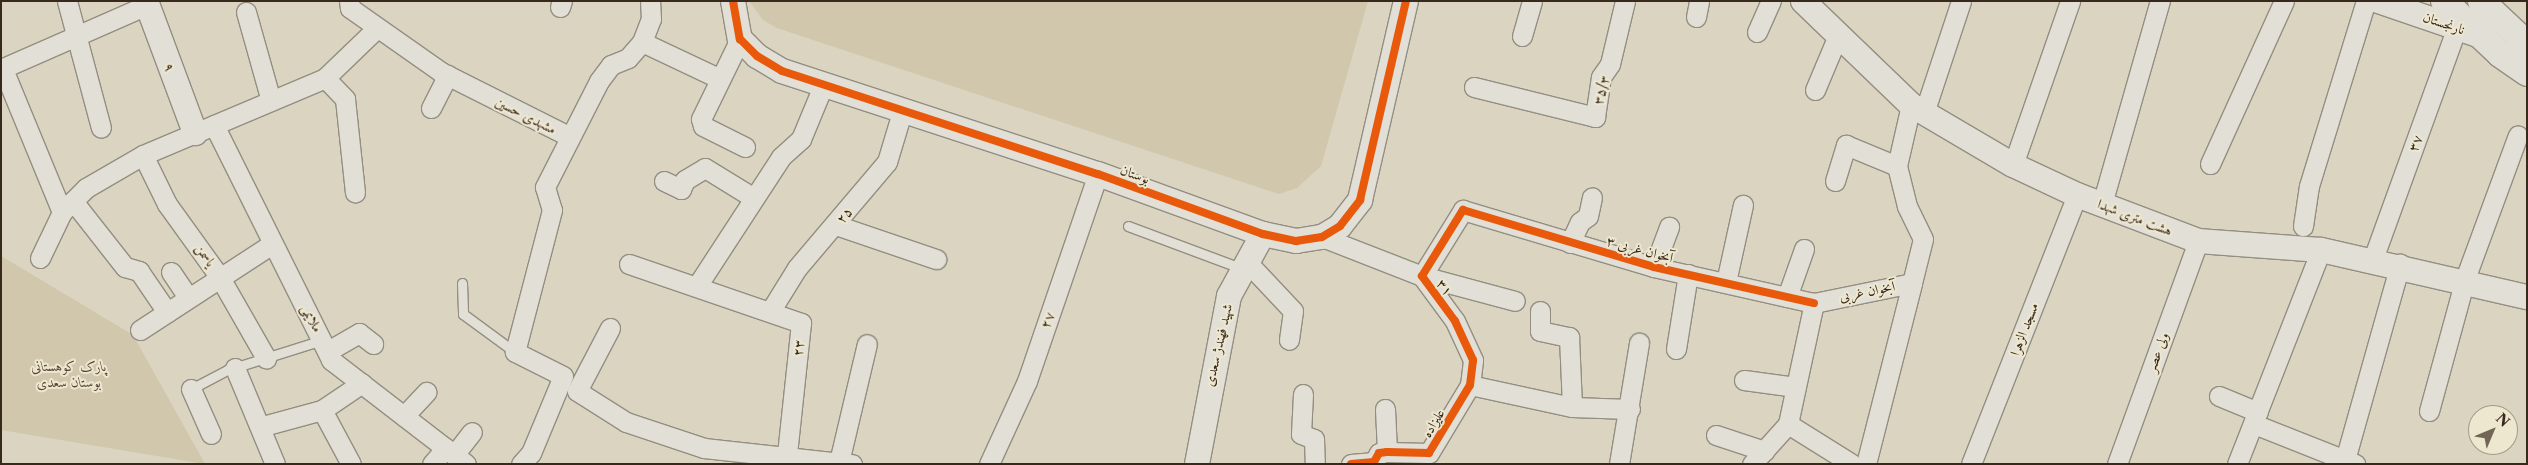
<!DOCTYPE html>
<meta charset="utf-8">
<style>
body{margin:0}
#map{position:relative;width:2528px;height:465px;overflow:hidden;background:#dad4c0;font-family:"Libre Caslon Text",Amiri,serif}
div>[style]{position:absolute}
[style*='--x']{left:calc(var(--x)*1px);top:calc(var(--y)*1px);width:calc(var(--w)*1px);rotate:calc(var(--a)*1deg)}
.green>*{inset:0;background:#d0c7ac}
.roads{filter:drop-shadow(1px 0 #938e81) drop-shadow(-1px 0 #938e81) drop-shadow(0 1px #938e81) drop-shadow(0 -1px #938e81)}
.service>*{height:9px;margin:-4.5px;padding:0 4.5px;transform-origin:4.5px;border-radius:4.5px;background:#e2e0d6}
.minor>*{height:19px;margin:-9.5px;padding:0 9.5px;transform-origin:9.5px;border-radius:9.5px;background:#e2e0d6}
.tertiary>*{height:24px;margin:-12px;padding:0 12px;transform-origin:12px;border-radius:12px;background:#e2e0d6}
.secondary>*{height:26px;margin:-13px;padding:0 13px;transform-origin:13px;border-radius:13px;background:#e2e0d6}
.cycleway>*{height:8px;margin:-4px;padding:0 4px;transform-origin:4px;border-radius:4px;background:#e8590c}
span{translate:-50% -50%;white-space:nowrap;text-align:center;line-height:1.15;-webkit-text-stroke:4px #eee7d0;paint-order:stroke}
.street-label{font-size:14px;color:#38291d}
.park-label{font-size:14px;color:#554636;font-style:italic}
.frame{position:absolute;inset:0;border:2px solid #38291d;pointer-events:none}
.north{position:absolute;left:2468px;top:405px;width:50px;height:50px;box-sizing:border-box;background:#eee7d0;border:1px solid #a59b88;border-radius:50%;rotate:45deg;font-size:14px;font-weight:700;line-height:20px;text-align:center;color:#38291d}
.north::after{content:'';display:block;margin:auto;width:18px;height:22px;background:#716556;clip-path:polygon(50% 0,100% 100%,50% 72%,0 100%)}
</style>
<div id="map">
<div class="green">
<i style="clip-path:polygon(749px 1px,1368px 1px,1321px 166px,1297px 188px,1279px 194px,777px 28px,763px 20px)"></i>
<i style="clip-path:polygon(1px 256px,133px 335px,205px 464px,1px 430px)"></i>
</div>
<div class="roads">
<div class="service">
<i style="--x:1128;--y:226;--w:123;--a:20.5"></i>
<i style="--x:462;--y:283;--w:31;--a:88"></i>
<i style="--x:463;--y:314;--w:64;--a:36.2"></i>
<i style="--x:191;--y:389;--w:41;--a:-27.8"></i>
<i style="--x:227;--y:370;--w:100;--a:-17.5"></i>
</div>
<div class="minor">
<i style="--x:67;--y:1;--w:131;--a:75"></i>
<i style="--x:349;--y:1;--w:7;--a:82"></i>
<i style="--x:350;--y:8;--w:111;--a:35.1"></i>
<i style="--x:441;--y:72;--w:142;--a:26.7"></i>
<i style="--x:560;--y:7;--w:6;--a:-72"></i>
<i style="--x:246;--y:12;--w:92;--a:74.3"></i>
<i style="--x:1696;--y:17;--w:16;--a:-79"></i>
<i style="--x:1757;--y:32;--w:34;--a:-66"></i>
<i style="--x:1522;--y:36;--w:36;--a:-74"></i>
<i style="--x:740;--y:39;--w:89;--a:116"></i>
<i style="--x:701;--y:119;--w:7;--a:74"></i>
<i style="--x:703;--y:126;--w:47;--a:26.6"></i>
<i style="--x:642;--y:42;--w:84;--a:25.3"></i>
<i style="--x:1;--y:69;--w:159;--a:-23.7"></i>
<i style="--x:3;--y:69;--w:155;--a:67.6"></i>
<i style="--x:325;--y:78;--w:29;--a:46"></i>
<i style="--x:345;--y:99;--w:94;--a:83.9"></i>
<i style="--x:1474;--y:87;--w:125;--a:13.9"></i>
<i style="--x:1595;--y:117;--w:40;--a:-81.5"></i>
<i style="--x:1601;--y:77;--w:16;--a:-55"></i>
<i style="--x:1610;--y:64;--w:65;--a:-76.6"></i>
<i style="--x:1815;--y:90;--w:62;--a:-67.2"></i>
<i style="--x:431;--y:108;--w:37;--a:-63"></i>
<i style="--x:1924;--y:113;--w:118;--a:-71.7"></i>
<i style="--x:214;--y:125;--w:263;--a:63.5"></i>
<i style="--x:331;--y:360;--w:170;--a:37.6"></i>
<i style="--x:143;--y:155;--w:55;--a:63.9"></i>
<i style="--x:167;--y:204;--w:89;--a:54.2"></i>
<i style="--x:219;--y:276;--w:95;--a:60.2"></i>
<i style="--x:2210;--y:164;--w:179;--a:-65.6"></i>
<i style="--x:2013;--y:165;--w:174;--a:-70.8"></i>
<i style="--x:664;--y:181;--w:19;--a:25"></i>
<i style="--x:681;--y:189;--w:10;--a:-66"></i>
<i style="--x:685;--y:180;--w:23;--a:-31"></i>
<i style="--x:705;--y:168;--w:57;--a:31.5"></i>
<i style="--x:1835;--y:181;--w:38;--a:-73"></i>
<i style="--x:1846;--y:145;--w:55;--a:22.4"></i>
<i style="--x:73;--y:201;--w:84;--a:51.8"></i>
<i style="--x:125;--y:267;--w:15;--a:16"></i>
<i style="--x:139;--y:271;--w:50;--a:55.7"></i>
<i style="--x:2102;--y:204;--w:211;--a:-74.1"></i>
<i style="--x:836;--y:225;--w:106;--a:18.8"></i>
<i style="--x:2303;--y:226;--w:40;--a:-81.5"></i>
<i style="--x:2309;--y:186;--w:194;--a:-72.9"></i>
<i style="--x:1322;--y:237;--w:107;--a:21.3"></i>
<i style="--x:1422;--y:276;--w:96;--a:15"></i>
<i style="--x:1570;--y:243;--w:23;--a:-65"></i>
<i style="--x:1580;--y:222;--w:10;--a:-37"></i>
<i style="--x:1588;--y:216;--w:19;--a:-78"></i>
<i style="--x:40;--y:258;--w:51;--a:-64.4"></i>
<i style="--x:62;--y:212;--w:34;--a:-45"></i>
<i style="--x:86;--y:188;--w:66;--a:-30.1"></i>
<i style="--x:143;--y:155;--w:198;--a:-22.9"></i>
<i style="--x:325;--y:78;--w:72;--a:-43.9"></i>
<i style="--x:2373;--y:259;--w:247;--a:-70.1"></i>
<i style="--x:1247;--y:262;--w:67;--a:46.8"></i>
<i style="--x:1293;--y:311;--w:29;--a:98"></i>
<i style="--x:629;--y:264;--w:182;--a:18.9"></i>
<i style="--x:801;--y:323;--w:132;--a:96.1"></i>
<i style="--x:1654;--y:267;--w:43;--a:-69.4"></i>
<i style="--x:171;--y:272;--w:30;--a:56"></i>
<i style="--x:1726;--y:282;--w:79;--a:-77.6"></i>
<i style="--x:697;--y:286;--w:154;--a:-56.9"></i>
<i style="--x:781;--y:157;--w:27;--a:-42"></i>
<i style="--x:801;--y:139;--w:57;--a:-67.5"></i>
<i style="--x:1787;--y:297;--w:51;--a:-70.5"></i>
<i style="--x:771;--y:310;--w:49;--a:-58.2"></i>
<i style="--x:797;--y:268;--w:139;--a:-49.7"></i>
<i style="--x:887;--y:162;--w:52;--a:-73.3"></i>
<i style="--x:1540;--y:311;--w:20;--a:90"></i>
<i style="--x:1540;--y:331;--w:30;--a:12"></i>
<i style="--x:1569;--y:337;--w:70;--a:87.5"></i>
<i style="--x:610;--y:328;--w:71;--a:117.6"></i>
<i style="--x:577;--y:391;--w:58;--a:32.3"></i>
<i style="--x:626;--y:422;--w:82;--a:18.4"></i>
<i style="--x:704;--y:448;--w:149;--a:6.2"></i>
<i style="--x:140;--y:330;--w:158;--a:-33.1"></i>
<i style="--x:1676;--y:349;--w:76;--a:-80.9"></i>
<i style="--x:328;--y:351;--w:36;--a:-30"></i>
<i style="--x:359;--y:333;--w:18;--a:38"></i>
<i style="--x:235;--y:368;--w:104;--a:67.4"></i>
<i style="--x:1744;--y:380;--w:52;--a:7.7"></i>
<i style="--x:1470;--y:385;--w:104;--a:12.2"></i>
<i style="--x:1572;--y:407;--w:58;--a:2"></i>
<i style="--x:191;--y:389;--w:49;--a:66"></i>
<i style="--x:1303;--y:394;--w:40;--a:92.9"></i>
<i style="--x:1301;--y:434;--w:14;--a:21"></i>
<i style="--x:1314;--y:439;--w:25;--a:88"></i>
<i style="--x:2219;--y:396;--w:42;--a:22.3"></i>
<i style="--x:1385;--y:409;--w:43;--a:87.3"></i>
<i style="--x:322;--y:410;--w:61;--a:61.8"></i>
<i style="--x:2429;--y:411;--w:137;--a:-74.7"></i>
<i style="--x:2465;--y:279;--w:153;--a:-69.8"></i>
<i style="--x:404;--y:416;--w:33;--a:-47"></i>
<i style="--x:1788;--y:424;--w:75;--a:32"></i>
<i style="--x:2254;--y:424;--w:109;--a:21.6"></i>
<i style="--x:263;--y:426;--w:61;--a:-15.2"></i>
<i style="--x:322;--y:410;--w:48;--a:-34"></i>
<i style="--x:1716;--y:435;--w:51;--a:18.4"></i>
<i style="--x:454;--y:455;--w:29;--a:-52"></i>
<i style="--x:2345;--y:460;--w:204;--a:-74.3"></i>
<i style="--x:839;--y:462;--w:121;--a:-76.7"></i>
<i style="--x:432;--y:464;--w:21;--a:-49"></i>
<i style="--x:521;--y:464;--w:15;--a:-48"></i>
<i style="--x:531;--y:453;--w:83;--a:-67.4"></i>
<i style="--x:563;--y:376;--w:54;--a:-153.4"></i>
<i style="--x:515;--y:352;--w:147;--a:-75.4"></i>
<i style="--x:552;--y:210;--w:24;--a:-107"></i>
<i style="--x:545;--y:187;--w:119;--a:-63"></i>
<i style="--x:599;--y:81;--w:20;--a:-53"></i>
<i style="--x:611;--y:65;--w:18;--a:-22"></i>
<i style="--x:628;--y:58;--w:21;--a:-49"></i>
<i style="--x:642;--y:42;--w:25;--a:-69"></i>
<i style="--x:651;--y:19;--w:18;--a:-93"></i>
<i style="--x:989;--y:464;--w:91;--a:-65.4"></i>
<i style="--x:1027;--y:381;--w:219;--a:-71.1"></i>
<i style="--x:1351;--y:464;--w:23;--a:-5"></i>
<i style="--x:1374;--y:462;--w:10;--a:-61"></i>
<i style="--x:1379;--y:453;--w:8;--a:-7"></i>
<i style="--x:1387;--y:452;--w:42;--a:1.4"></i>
<i style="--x:1429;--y:453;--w:79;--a:-58.9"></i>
<i style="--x:1470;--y:385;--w:25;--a:-83"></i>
<i style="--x:1473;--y:360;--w:43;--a:-114.8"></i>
<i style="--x:1455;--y:321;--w:56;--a:-126.3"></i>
<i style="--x:1422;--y:276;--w:78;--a:-58.2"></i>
<i style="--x:1463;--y:210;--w:199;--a:16.6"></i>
<i style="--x:1654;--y:267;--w:164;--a:12.7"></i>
<i style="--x:1619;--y:464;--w:123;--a:-80.6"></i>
<i style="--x:1752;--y:464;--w:54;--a:-48"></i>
<i style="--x:1788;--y:424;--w:124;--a:-77.9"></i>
<i style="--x:1814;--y:303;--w:100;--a:-11.5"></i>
<i style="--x:1912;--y:283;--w:45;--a:-76"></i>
<i style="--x:1923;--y:239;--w:37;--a:-116"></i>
<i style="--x:1907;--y:206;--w:41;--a:-104"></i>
<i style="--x:1897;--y:166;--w:63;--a:-77.1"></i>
<i style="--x:1866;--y:464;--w:187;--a:-75.7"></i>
<i style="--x:1971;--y:464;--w:289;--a:-68.5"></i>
<i style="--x:2117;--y:464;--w:237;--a:-70"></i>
<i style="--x:2237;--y:464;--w:230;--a:-68.6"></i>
</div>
<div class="tertiary">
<i style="--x:146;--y:1;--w:141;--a:69.6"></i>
<i style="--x:733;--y:1;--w:39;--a:80"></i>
<i style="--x:740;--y:39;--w:24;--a:45"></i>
<i style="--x:757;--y:56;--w:29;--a:31"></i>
<i style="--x:782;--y:71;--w:332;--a:18.1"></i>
<i style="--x:1098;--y:174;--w:176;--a:20"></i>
<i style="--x:1263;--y:234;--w:34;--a:12"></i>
<i style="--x:1296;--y:241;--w:26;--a:-9"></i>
<i style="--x:1322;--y:237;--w:21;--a:-31"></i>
<i style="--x:1340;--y:226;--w:33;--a:-52"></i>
<i style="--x:1360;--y:200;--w:204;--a:-77"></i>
<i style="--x:1803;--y:1;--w:150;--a:43.9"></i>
<i style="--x:1911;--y:105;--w:118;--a:30.5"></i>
<i style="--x:2013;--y:165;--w:71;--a:25.1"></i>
<i style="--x:2077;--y:195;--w:129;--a:20.8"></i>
<i style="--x:2198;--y:241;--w:123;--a:4.2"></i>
<i style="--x:2321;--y:250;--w:211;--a:12.9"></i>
<i style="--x:2378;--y:1;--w:109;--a:18.8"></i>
<i style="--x:1197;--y:464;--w:171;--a:-79.2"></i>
<i style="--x:1229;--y:296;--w:71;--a:-61.3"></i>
</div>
<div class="secondary">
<i style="--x:2444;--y:1;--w:77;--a:43.4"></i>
<i style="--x:2500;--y:54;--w:33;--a:35"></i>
<i style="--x:2481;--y:1;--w:63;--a:43.1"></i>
</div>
</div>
<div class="cycleway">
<i style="--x:733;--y:1;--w:39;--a:80"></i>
<i style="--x:740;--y:39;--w:24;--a:45"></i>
<i style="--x:757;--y:56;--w:29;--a:31"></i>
<i style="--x:782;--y:71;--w:332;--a:18.1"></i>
<i style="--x:1098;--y:174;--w:176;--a:20"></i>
<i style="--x:1263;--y:234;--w:34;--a:12"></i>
<i style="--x:1296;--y:241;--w:26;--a:-9"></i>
<i style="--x:1322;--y:237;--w:21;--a:-31"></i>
<i style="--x:1340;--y:226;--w:33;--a:-52"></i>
<i style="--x:1360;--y:200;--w:204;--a:-77"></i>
<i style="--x:1351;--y:464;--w:23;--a:-5"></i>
<i style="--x:1374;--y:462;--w:10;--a:-61"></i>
<i style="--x:1379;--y:453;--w:8;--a:-7"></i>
<i style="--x:1387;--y:452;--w:42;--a:1.4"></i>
<i style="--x:1429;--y:453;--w:79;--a:-58.9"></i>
<i style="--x:1470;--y:385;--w:25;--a:-83"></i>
<i style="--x:1473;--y:360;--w:43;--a:-114.8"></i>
<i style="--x:1455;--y:321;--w:56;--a:-126.3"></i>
<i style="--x:1422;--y:276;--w:78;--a:-58.2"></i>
<i style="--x:1463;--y:210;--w:199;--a:16.6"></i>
<i style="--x:1654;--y:267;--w:164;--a:12.7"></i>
</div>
<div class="street-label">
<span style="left:2444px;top:23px;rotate:19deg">نارنجستان</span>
<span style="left:170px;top:67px;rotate:69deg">۹</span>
<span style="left:1601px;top:90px;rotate:-75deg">۳۵/۳</span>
<span style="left:526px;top:115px;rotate:27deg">مشهدی حسین</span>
<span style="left:2415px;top:143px;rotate:-70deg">۳۷</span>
<span style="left:1135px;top:174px;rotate:20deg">بوستان</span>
<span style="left:844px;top:215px;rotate:-50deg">۲۵</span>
<span style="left:2135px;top:217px;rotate:21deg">هشت متری شهدا</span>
<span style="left:1640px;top:249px;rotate:15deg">آبخوان غربی ۳</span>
<span style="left:206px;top:255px;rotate:57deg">یاسمن</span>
<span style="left:1445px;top:287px;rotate:53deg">۳۱</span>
<span style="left:1867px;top:291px;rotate:-11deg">آبخوان غربی</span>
<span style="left:312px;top:318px;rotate:61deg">ملایمی</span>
<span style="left:1047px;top:320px;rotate:-71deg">۲۷</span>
<span style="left:2024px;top:329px;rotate:-69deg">مسجد الزهرا</span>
<span style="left:1218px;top:345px;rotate:-77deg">شهید فهندژ سعدی</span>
<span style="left:798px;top:348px;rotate:-84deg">۲۳</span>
<span style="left:2157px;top:352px;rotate:-70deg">ولی عصر</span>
<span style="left:1433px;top:423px;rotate:-59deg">علیزاده</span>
</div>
<div class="park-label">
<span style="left:69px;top:374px">پارک کوهستانی<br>بوستان سعدی</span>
</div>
<div class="frame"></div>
<div class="north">N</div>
</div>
